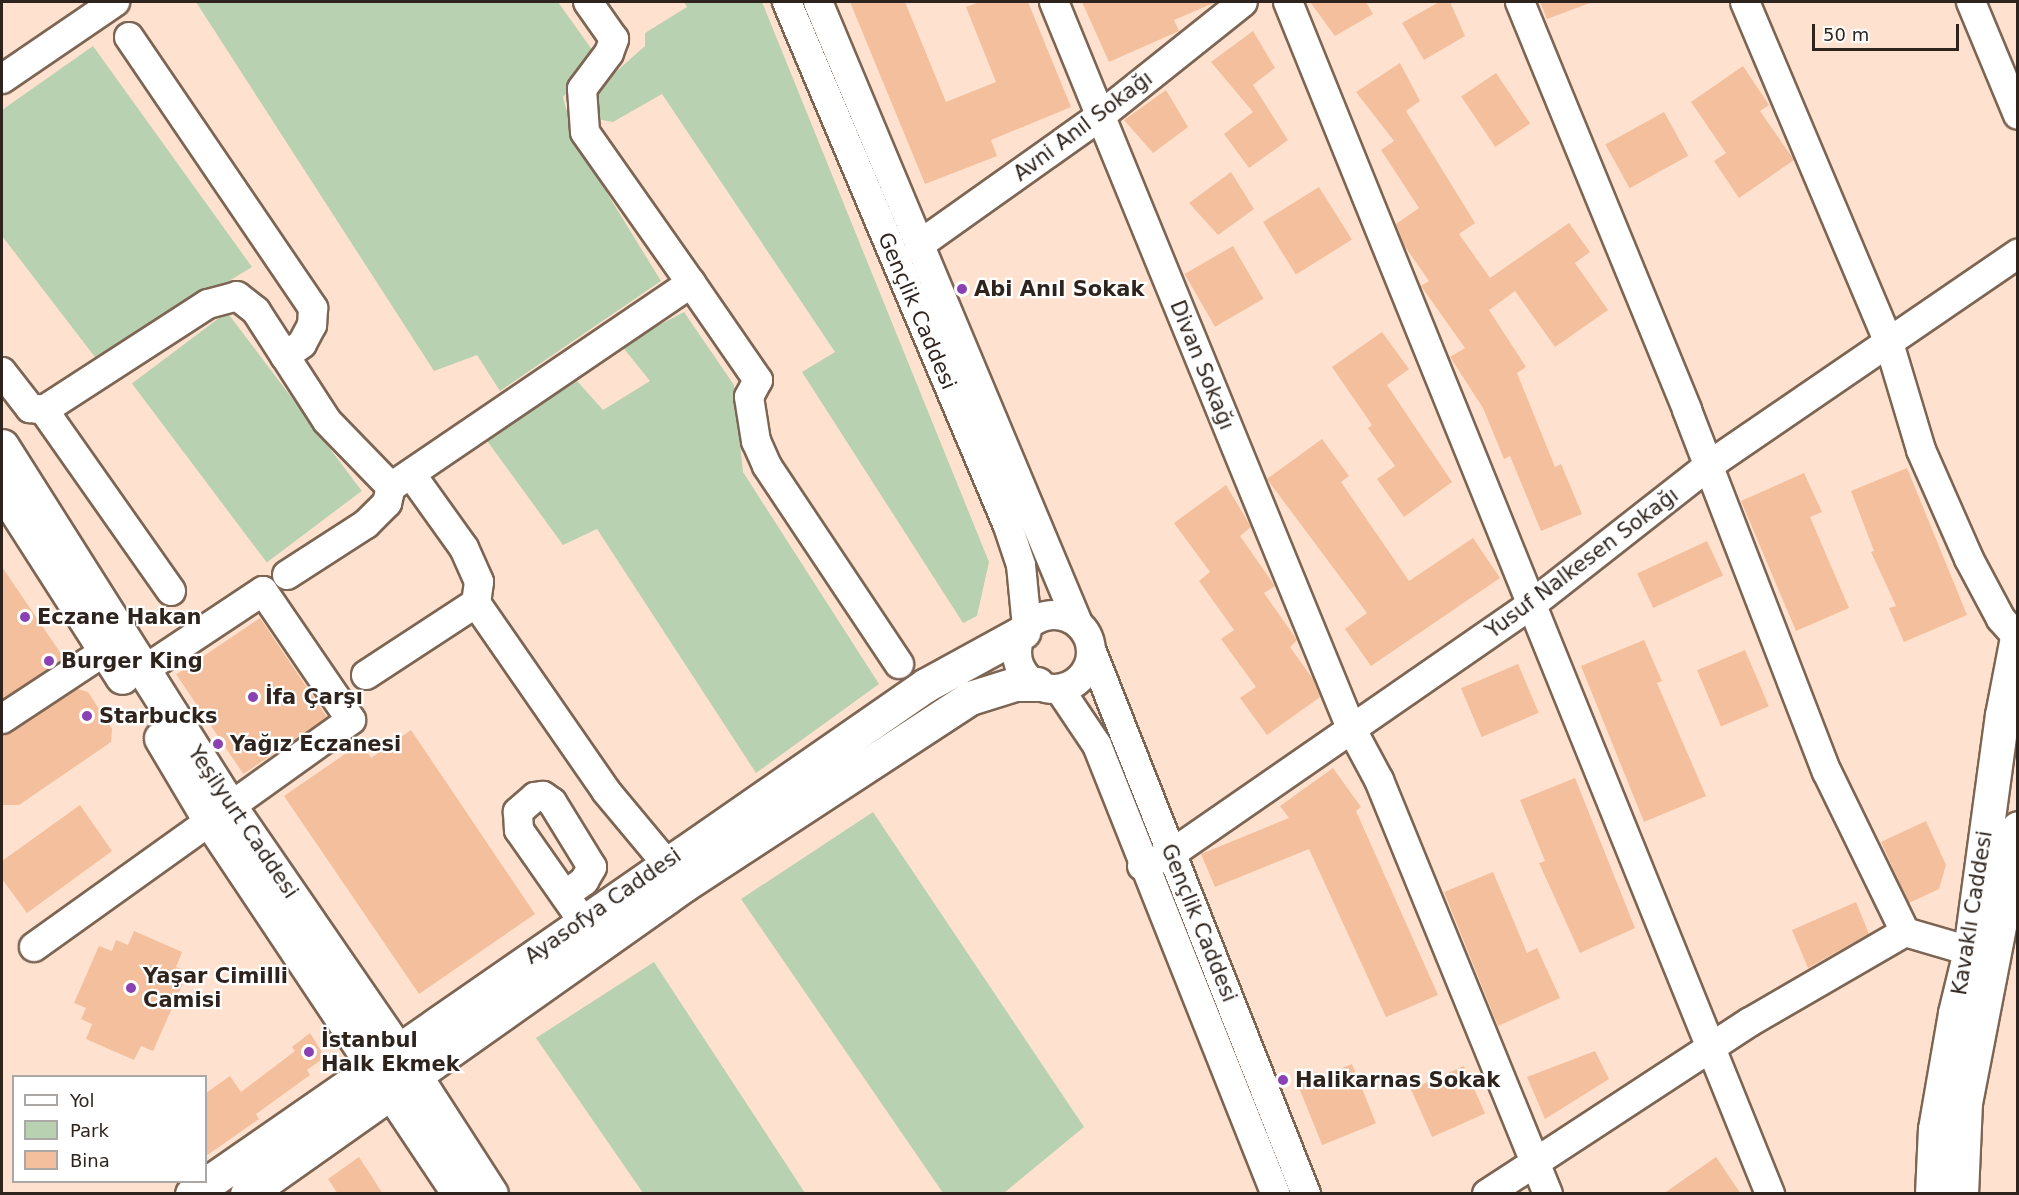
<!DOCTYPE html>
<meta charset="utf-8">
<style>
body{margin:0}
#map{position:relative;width:2019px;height:1195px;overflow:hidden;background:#fee2cf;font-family:"DejaVu Sans",sans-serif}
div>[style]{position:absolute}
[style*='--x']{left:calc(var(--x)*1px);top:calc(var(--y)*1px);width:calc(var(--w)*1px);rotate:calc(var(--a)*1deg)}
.green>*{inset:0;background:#b8d1b1;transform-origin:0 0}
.building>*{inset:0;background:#f4bf9c;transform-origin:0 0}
.roads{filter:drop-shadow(2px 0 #7d6554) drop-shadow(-2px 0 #7d6554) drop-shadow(0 2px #7d6554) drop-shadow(0 -2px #7d6554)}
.minor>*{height:28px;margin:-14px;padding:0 14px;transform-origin:14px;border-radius:14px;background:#fff}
.minor>.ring{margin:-14px;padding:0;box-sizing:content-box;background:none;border:28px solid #fff;border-radius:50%}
.major>*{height:33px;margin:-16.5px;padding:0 16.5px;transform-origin:16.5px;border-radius:16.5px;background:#fff}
.dots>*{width:16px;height:16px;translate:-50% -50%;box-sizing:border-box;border:3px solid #fff;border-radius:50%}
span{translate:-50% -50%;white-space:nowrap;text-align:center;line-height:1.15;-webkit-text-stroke:4.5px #fff;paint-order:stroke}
.street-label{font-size:21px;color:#2e241d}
.poi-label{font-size:21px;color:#2e241d;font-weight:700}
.left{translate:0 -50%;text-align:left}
.frame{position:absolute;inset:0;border:3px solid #2e241d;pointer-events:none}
.legend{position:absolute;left:12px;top:1075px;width:195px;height:108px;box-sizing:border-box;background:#fff;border:2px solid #aba7a5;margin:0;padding:8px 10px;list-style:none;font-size:18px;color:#2e241d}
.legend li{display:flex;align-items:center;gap:12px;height:30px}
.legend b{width:30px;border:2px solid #aba7a5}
.scale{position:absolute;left:1812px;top:24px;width:147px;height:27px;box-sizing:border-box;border:3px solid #2e241d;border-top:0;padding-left:8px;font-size:18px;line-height:21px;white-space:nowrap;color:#2e241d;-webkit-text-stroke:4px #fff;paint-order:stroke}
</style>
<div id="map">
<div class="green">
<i style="clip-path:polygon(196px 2px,558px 2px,598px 58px,563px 97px,575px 141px,661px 281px,500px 391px,477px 355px,434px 371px)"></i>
<i style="clip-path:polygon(684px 2px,762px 2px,989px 562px,977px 616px,963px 623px,802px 372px,835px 352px,662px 94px,613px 122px,591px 118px,593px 92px,645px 46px,645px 33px,687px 7px)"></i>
<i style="clip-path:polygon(93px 46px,252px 267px,98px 361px,2px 236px,2px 110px)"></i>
<i style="left:227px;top:312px;width:224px;height:119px;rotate:53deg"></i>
<i style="clip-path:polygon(684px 312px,734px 385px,743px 472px,879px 684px,756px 773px,597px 529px,563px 545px,485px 438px,577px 381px,603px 410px,650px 381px,621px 345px)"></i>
<i style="clip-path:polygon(873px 812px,1084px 1127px,1004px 1193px,943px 1193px,741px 899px)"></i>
<i style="clip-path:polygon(654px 962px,805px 1193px,643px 1193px,536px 1038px)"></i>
</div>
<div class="building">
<i style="clip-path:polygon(850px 2px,905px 2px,946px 102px,996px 82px,966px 7px,980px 2px,1028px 2px,1071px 107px,991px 140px,997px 156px,925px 184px)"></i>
<i style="clip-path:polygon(1082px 2px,1216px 2px,1174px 20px,1179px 31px,1109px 62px)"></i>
<i style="clip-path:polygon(1310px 2px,1366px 2px,1373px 14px,1335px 36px)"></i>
<i style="clip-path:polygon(1439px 2px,1450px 2px,1465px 36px,1424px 60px,1402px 23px)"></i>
<i style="clip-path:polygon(1540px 2px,1590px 2px,1590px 3px,1547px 19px)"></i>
<i style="clip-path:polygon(1253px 31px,1275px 68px,1253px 85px,1288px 140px,1249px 168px,1224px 134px,1253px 112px,1211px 62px)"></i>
<i style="clip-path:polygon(1400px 63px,1420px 101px,1406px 111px,1475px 223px,1459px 234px,1490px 278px,1569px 223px,1590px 252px,1575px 263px,1608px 310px,1555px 347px,1515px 291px,1489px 310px,1526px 367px,1517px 373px,1555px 467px,1561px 464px,1582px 514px,1541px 531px,1510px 456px,1504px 459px,1483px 408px,1450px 357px,1465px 348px,1421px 286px,1429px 281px,1404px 245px,1396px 224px,1419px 208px,1381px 150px,1394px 141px,1356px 92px)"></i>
<i style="clip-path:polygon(1743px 66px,1769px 105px,1760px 111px,1794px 160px,1739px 198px,1714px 161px,1726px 153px,1691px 102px)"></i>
<i style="left:1496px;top:73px;width:61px;height:42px;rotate:56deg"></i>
<i style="clip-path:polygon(1166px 90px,1188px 127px,1153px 153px,1124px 120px)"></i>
<i style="left:1664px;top:112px;width:50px;height:67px;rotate:61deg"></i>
<i style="clip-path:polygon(1231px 172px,1254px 209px,1218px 235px,1189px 203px)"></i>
<i style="left:1319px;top:187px;width:62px;height:66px;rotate:58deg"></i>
<i style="left:1233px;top:246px;width:61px;height:56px;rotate:60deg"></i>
<i style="clip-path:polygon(1382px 332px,1409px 369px,1387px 385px,1452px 482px,1404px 517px,1377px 479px,1395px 466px,1368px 428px,1372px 425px,1332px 367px)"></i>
<i style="clip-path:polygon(1322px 439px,1349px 476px,1341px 482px,1409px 581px,1473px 538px,1500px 578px,1371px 666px,1345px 629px,1367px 613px,1267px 479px)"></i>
<i style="clip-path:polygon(1907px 468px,1967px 615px,1904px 642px,1889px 608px,1896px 606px,1871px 552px,1874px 551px,1851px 491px)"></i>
<i style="clip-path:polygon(1804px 473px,1822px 512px,1810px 517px,1849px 608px,1796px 631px,1741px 501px)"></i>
<i style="clip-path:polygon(1226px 485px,1251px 527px,1240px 536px,1275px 586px,1264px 593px,1297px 640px,1290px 647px,1313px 679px,1320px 697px,1267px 735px,1240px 698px,1256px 687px,1221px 639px,1234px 630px,1199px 581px,1210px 572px,1174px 523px)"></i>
<i style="left:1707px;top:541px;width:38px;height:77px;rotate:65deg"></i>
<i style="clip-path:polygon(2px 567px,64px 658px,2px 700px)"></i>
<i style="left:260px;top:618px;width:120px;height:101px;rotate:56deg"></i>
<i style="clip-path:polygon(1644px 640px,1662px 681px,1657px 683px,1706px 796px,1644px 822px,1581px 666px)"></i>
<i style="left:1745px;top:650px;width:61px;height:52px;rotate:67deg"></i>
<i style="left:1518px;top:664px;width:53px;height:62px;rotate:67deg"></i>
<i style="clip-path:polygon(78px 689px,88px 692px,112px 729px,111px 742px,19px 805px,2px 805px,2px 735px)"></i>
<i style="clip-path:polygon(411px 730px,535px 914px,419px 994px,284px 796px,361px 743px,371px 758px)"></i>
<i style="clip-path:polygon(1333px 768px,1361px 807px,1356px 811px,1438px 995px,1386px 1017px,1309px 849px,1215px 887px,1201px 854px,1289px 818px,1280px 806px)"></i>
<i style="clip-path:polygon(1575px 778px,1635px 928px,1580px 953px,1539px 863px,1545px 861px,1520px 800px)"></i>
<i style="clip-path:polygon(80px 805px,112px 851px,27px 913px,2px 879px,2px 861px)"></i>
<i style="clip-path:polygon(1926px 821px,1946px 865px,1939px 889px,1909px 903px,1881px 842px)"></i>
<i style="clip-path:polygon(1493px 872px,1527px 953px,1537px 948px,1560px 998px,1498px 1026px,1444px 892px)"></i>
<i style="clip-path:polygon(1856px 902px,1869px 934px,1808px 968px,1792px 930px)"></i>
<i style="clip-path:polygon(134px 931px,182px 952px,176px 967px,188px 972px,153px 1051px,141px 1046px,134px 1060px,86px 1039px,92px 1024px,81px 1019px,86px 1008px,74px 1003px,99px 946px,112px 951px,116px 940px,128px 945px)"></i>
<i style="clip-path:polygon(310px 1033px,325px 1057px,307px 1070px,310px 1075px,256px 1114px,259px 1119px,206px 1156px,206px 1093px,230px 1076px,241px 1092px,295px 1051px,292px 1047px)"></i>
<i style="clip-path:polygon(1595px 1051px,1609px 1079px,1545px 1119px,1527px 1077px)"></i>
<i style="left:1352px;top:1064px;width:64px;height:58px;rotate:68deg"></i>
<i style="left:1464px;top:1066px;width:52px;height:58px;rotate:66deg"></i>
<i style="clip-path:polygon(359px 1157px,383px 1194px,338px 1194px,328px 1179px)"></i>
<i style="clip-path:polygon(1716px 1157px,1741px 1194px,1663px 1194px)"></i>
</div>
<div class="roads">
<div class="minor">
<i style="--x:787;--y:2;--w:569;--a:67.13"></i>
<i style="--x:1008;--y:526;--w:41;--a:71.6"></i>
<i style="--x:1021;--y:565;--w:62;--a:84.5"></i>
<i style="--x:818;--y:2;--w:671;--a:67.29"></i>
<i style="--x:1054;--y:2;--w:784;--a:67.75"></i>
<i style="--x:1351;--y:728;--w:59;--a:61.7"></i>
<i style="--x:1379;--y:780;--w:447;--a:67.8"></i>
<i style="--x:1288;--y:2;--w:1286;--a:67.98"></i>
<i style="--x:1520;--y:2;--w:441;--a:67.7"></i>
<i style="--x:1687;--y:410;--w:388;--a:68.9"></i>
<i style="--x:1827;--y:772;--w:178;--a:64"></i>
<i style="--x:1745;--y:2;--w:370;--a:67.1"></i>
<i style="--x:1889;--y:343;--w:112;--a:73.3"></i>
<i style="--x:1921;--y:450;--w:119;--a:66.2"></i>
<i style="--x:1969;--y:559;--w:68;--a:61.9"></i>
<i style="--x:2001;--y:619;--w:24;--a:48"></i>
<i style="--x:1971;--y:2;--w:122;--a:67.4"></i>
<i style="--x:129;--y:37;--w:328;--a:55.8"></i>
<i style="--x:313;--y:308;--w:17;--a:93"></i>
<i style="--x:312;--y:325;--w:21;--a:118"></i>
<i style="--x:302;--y:344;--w:21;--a:145"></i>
<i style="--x:285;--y:356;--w:77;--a:57.1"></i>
<i style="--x:327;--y:421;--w:92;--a:45.9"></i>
<i style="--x:2;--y:79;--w:137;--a:-34.3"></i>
<i style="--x:919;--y:245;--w:221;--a:-35.4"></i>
<i style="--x:1099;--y:117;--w:184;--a:-38.6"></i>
<i style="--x:691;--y:283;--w:118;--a:55.4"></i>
<i style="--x:758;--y:380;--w:19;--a:118"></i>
<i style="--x:749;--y:397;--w:45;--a:81"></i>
<i style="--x:756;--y:441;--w:27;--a:66"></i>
<i style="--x:767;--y:466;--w:238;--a:56.3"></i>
<i style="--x:2;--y:372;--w:46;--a:52.1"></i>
<i style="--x:30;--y:408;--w:14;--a:8"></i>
<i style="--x:411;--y:474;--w:91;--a:54.4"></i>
<i style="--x:464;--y:548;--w:37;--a:66"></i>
<i style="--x:479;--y:582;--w:21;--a:98"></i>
<i style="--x:476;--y:603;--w:229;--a:55.3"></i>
<i style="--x:606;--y:791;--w:117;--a:50.2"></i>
<i style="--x:287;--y:575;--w:94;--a:-32.8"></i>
<i style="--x:366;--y:524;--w:30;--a:-45"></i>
<i style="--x:387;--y:503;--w:16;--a:-76"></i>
<i style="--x:391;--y:487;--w:363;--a:-34.2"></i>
<i style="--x:691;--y:283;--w:184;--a:-125.1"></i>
<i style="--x:585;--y:132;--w:43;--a:-94"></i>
<i style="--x:582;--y:89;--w:45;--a:-53.1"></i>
<i style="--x:609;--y:53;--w:15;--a:-70"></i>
<i style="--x:614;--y:39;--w:45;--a:-125.1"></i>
<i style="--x:171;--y:591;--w:221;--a:-125.1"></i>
<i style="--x:44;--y:410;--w:195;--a:-32.9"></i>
<i style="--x:208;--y:304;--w:30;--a:-15"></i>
<i style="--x:237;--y:296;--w:24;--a:38"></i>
<i style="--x:256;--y:311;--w:54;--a:57.2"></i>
<i class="ring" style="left:1017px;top:615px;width:46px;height:46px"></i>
<i style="--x:1092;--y:652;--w:583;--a:68.45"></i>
<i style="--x:366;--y:675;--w:131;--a:-33.2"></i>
<i style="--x:1060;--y:690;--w:66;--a:56.1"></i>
<i style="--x:1097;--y:745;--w:483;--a:68.3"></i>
<i style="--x:2;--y:719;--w:123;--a:-33.4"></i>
<i style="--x:1142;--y:866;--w:31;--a:-22"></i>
<i style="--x:1171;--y:854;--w:438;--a:-34.7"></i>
<i style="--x:1531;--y:605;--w:225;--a:-38.1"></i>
<i style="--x:1708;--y:466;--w:376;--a:-34.4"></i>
<i style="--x:565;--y:895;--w:24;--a:-36"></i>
<i style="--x:584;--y:881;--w:16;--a:-60"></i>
<i style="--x:592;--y:867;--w:76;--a:-121.6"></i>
<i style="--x:552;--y:802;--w:11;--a:-146"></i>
<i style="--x:543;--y:796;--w:8;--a:173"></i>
<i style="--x:535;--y:797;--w:23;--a:139"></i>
<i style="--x:518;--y:812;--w:18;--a:87"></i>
<i style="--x:519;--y:830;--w:110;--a:55"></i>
<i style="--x:34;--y:947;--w:390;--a:-35.6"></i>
<i style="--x:351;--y:720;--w:156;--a:-124.3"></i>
<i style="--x:263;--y:591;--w:143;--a:146.4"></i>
<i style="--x:1487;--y:1194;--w:314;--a:-33.2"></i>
<i style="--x:1750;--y:1022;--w:179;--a:-30.1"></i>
<i style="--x:1905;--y:932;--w:68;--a:16.3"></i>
</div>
<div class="major">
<i style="--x:2;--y:446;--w:423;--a:57.7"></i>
<i style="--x:228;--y:804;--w:330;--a:55.5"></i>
<i style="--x:415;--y:1076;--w:140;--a:57.2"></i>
<i style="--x:2;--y:489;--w:223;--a:57.4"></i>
<i style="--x:161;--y:738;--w:94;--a:59.3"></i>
<i style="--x:209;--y:819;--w:451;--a:56.3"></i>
<i style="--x:192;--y:1194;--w:893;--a:-34.74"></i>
<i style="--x:926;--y:685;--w:111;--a:-28.7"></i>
<i style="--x:247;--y:1194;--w:535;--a:-35.26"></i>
<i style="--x:684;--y:885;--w:342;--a:-33.2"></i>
<i style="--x:970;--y:698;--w:47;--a:-17.3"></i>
<i style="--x:1015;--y:684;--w:22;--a:0"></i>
<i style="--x:1932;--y:1194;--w:65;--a:-87.4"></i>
<i style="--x:1935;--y:1129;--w:118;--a:-80.2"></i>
<i style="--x:1955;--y:1013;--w:64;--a:-76.4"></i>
<i style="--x:1970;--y:951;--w:238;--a:-82.3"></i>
<i style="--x:2002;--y:715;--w:85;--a:-79.1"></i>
<i style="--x:1961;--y:1194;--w:91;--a:-87.5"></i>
<i style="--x:1965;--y:1103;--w:280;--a:-79.1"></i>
</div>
</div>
<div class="dots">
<i style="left:962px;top:289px;background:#8a41b3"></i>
<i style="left:25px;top:617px;background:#8a41b3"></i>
<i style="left:49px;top:661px;background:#8a41b3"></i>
<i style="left:253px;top:697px;background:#8a41b3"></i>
<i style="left:87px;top:716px;background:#8a41b3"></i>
<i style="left:218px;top:744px;background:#8a41b3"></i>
<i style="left:131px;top:988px;background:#8a41b3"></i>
<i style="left:309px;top:1052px;background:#8a41b3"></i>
<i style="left:1283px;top:1080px;background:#8a41b3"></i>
</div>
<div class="street-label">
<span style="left:1083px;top:126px;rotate:-37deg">Avni Anıl Sokağı</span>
<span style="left:917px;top:311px;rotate:67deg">Gençlik Caddesi</span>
<span style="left:1202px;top:365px;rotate:68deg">Divan Sokağı</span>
<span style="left:1582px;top:563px;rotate:-37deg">Yusuf Nalkesen Sokağı</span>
<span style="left:243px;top:822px;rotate:56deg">Yeşilyurt Caddesi</span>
<span style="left:603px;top:906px;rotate:-35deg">Ayasofya Caddesi</span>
<span style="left:1972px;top:913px;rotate:-81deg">Kavaklı Caddesi</span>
<span style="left:1199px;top:923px;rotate:68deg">Gençlik Caddesi</span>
</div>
<div class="poi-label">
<span class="left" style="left:974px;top:289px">Abi Anıl Sokak</span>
<span class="left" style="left:37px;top:617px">Eczane Hakan</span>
<span class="left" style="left:61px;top:661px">Burger King</span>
<span class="left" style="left:265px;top:697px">İfa Çarşı</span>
<span class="left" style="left:99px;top:716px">Starbucks</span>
<span class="left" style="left:230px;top:744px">Yağız Eczanesi</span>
<span class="left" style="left:143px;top:988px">Yaşar Cimilli<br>Camisi</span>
<span class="left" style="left:321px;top:1052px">İstanbul<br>Halk Ekmek</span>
<span class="left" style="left:1295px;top:1080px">Halikarnas Sokak</span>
</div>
<div class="frame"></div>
<ul class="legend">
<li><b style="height:8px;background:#fff"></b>Yol</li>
<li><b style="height:16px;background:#b8d1b1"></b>Park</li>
<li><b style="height:16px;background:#f4bf9c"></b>Bina</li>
</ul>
<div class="scale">50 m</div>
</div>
